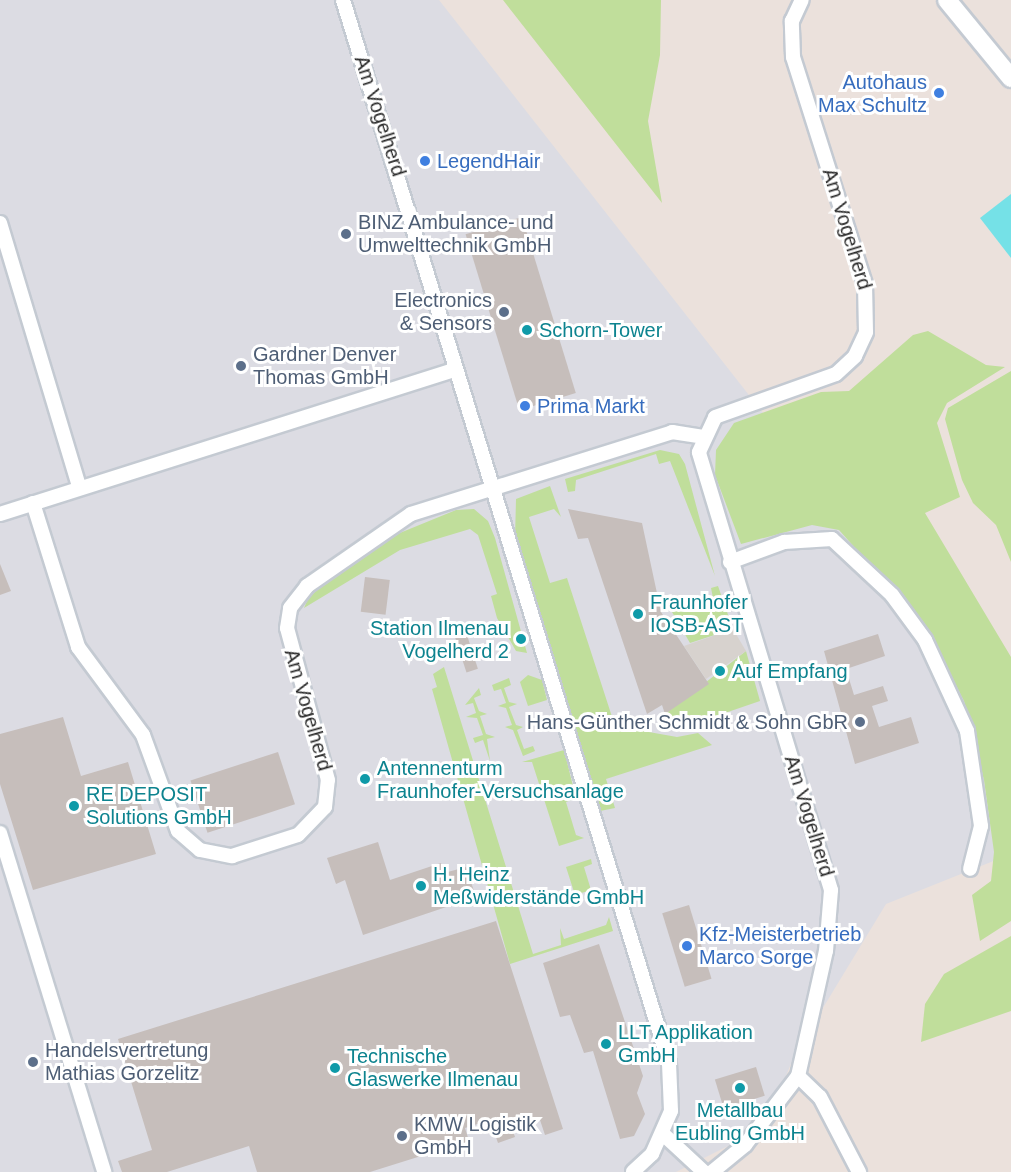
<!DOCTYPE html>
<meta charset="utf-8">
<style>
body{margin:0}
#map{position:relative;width:1011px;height:1172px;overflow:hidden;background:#ebe1dc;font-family:Helvetica,sans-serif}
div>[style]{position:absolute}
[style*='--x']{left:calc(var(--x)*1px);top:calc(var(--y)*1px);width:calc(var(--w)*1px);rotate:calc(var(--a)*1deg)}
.industrial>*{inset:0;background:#dcdce3}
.green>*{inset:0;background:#c0de9b}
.plaza>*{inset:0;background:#d7d2ce}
.water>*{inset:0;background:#75e1e7}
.building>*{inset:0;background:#c6bebb;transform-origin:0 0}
.roads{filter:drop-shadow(2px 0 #c4cad2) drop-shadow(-2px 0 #c4cad2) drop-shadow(0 2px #c4cad2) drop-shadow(0 -2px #c4cad2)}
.minor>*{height:14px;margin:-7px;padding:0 7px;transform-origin:7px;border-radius:7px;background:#fff}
.secondary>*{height:18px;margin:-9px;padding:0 9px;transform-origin:9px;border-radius:9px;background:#fff}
.dots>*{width:16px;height:16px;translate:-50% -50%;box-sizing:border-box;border:3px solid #fff;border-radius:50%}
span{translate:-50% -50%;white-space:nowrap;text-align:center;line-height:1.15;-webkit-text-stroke:6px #fff;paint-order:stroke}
.shop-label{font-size:20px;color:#366cbe}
.right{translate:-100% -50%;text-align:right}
.left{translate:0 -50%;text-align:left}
.street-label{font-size:20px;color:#292929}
.service-label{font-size:20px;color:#4e5e75}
.culture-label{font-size:20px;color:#0d838f}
</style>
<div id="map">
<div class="industrial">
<i style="clip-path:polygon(0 0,439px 0,963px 668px,1011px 854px,886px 904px,795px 1054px,775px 1102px,738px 1141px,676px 1172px,0 1172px)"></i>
</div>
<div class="green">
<i style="clip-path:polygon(503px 0,661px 0,660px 55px,648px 121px,662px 203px)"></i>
<i style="clip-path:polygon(928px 331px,986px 365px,1005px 367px,947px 403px,937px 423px,960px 497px,925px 513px,1011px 657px,1011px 921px,980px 941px,972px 895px,991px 881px,994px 852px,984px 780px,964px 701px,926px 627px,839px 530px,812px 525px,741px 544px,715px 475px,716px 450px,734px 423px,821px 392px,849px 391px,913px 335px)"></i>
<i style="clip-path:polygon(1011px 371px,1011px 562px,996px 525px,973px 503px,962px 480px,945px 419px,948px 408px)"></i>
<i style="clip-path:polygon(660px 450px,679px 454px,685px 464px,715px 576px,670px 461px,659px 464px,656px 454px,576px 480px,575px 491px,568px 492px,565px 479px)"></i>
<i style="clip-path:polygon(550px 486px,561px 517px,554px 509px,529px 517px,550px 583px,567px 578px,615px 726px,677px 737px,698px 733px,712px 745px,606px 779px,615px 808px,595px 812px,580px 743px,515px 538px,516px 499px)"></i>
<i style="clip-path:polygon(474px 509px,488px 521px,495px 538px,527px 653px,516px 651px,497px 618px,491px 596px,497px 594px,478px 535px,470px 529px,400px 550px,304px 608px,309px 596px,390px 537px,456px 510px)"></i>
<i style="clip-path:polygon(718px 586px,733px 629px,690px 643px,672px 612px,713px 598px,711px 588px)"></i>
<i style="clip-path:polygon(746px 651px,760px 701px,684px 727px,669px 725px,665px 714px)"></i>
<i style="clip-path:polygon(444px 667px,533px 954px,561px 945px,560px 928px,564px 939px,606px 925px,609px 917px,613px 931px,510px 964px,432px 689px,437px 687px,433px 674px)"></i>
<i style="clip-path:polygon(528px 675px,542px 680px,547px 700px,528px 706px,520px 682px)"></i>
<i style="clip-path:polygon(509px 678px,511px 685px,504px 688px,509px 702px,517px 704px,509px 707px,516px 725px,523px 727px,517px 730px,524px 749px,533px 746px,535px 751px,523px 756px,513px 730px,505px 727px,512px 725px,506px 708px,498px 706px,506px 703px,501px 689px,494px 691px,492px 685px)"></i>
<i style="clip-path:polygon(479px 688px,481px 695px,474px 698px,479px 711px,487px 714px,480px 716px,486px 734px,495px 737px,487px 739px,490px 761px,483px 740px,475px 743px,473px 738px,483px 735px,477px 718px,466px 717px,476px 713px,473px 703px,465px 705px)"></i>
<i style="clip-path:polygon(564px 750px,576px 798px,566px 802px,576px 835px,584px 838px,559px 846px,532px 762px,522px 762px)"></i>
<i style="clip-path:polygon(591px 859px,592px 864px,584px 867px,591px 890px,575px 895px,566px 867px)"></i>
<i style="clip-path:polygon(1011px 936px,1011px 1011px,921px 1042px,925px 1004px,944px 974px)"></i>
</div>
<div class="plaza">
<i style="clip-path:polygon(733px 629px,746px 651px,706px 679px,684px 646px)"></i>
</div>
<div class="water">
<i style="clip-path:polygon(1011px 194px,1011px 258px,980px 218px)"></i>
</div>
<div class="building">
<i style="left:522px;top:217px;width:184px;height:59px;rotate:73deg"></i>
<i style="clip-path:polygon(568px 509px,642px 523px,661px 612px,709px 684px,665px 714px,662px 705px,647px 714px,588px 538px,578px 539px)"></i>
<i style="clip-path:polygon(0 564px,11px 591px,0 595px)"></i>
<i style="left:365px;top:577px;width:25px;height:35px;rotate:7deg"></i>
<i style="left:464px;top:626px;width:45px;height:12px;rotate:72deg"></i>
<i style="clip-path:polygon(878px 634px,885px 656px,846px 669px,854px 695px,883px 686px,888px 701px,872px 706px,879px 727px,911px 717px,919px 743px,855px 764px,824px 651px)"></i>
<i style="clip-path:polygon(63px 717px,81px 776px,128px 762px,156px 854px,33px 890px,0 784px,0 734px)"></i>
<i style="left:278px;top:752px;width:55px;height:92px;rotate:72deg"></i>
<i style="clip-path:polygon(378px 842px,390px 880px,441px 863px,444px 873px,466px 867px,476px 897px,363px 935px,345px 880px,336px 884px,327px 858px)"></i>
<i style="left:689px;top:905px;width:77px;height:28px;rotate:73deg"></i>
<i style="clip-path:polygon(496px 921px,563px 1129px,545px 1135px,540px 1120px,512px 1128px,515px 1137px,498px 1143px,490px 1120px,465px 1128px,469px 1141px,370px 1172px,257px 1172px,249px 1146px,167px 1172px,122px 1172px,118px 1161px,152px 1150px,118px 1039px)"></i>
<i style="clip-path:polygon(599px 944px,643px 1076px,637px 1093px,645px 1114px,634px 1136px,620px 1139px,593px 1051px,584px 1053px,570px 1015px,560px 1017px,543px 963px)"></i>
<i style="left:756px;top:1067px;width:30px;height:43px;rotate:73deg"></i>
</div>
<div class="roads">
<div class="minor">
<i style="--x:343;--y:0;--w:1112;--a:72.95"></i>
<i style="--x:669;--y:1063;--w:48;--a:87.6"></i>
<i style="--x:671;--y:1111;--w:47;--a:113.8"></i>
<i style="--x:652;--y:1154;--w:26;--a:137"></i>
<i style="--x:0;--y:223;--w:276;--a:73.3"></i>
<i style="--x:33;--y:503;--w:151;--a:72.6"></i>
<i style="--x:78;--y:647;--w:109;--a:53.5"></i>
<i style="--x:143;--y:735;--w:102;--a:70"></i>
<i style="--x:178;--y:831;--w:29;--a:41"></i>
<i style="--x:200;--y:850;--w:33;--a:11"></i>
<i style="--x:232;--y:856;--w:69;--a:-17.7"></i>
<i style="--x:298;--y:835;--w:39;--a:-46"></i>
<i style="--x:325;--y:807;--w:27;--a:-84"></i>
<i style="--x:328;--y:780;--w:157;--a:-105.1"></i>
<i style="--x:287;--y:628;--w:20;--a:-81"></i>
<i style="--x:290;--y:608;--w:28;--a:-52"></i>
<i style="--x:307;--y:586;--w:126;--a:-34.7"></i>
<i style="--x:411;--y:514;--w:274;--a:-17.4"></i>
<i style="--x:672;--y:432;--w:30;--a:9"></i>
<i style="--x:0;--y:514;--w:477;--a:-17.6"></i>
<i style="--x:730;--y:562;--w:58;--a:-20.3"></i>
<i style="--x:784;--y:542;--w:48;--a:-3.6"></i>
<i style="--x:832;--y:539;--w:82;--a:43"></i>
<i style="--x:892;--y:595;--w:56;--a:53.7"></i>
<i style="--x:925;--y:640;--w:100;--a:65.2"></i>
<i style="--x:967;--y:731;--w:96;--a:81.6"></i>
<i style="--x:981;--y:826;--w:44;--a:104.3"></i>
<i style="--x:0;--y:833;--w:355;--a:72.9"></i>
<i style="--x:798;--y:1076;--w:30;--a:44"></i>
<i style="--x:820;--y:1097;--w:85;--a:62.5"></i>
<i style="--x:663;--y:1134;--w:56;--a:42.8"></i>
<i style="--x:712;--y:1172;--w:43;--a:-39.3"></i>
<i style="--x:745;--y:1145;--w:87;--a:-52.5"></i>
<i style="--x:798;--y:1076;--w:128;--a:-77.4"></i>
<i style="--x:826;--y:951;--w:61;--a:-85.3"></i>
<i style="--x:831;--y:890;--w:457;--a:-106.8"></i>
<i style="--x:699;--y:452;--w:38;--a:-65"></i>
<i style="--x:715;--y:417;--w:128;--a:-19.6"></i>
<i style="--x:836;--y:374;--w:26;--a:-43"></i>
<i style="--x:855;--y:356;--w:26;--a:-65"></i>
<i style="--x:866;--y:332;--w:48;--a:-91.2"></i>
<i style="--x:865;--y:284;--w:238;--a:-107.6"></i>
<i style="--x:793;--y:57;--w:36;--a:-92"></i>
<i style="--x:792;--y:21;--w:23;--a:-65"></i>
</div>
<div class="secondary">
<i style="--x:947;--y:0;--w:101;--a:50.6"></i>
</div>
</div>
<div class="dots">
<i style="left:939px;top:93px;background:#3f7fe0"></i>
<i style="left:425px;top:161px;background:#3f7fe0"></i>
<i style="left:346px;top:234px;background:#5c6f8a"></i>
<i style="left:504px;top:312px;background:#5c6f8a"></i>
<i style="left:527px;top:330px;background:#0f9aa8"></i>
<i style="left:241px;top:366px;background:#5c6f8a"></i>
<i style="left:525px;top:406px;background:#3f7fe0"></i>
<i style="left:638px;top:614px;background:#0f9aa8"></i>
<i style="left:521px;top:639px;background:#0f9aa8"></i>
<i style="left:720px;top:671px;background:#0f9aa8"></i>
<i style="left:860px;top:722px;background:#5c6f8a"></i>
<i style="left:365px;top:779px;background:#0f9aa8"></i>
<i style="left:74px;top:806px;background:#0f9aa8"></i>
<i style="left:421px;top:886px;background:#0f9aa8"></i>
<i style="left:687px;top:946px;background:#3f7fe0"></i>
<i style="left:606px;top:1044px;background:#0f9aa8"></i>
<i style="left:33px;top:1062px;background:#5c6f8a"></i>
<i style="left:335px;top:1068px;background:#0f9aa8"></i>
<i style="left:740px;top:1088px;background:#0f9aa8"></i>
<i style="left:402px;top:1136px;background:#5c6f8a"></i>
</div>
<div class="shop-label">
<span class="right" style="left:927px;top:94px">Autohaus<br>Max Schultz</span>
<span class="left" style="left:437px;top:161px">LegendHair</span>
<span class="left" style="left:537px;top:406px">Prima Markt</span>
<span class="left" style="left:699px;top:946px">Kfz-Meisterbetrieb<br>Marco Sorge</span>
</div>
<div class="street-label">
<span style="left:380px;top:116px;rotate:72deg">Am Vogelherd</span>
<span style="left:847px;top:229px;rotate:73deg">Am Vogelherd</span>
<span style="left:308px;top:710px;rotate:74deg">Am Vogelherd</span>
<span style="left:809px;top:816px;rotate:73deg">Am Vogelherd</span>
</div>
<div class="service-label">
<span class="left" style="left:358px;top:234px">BINZ Ambulance- und<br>Umwelttechnik GmbH</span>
<span class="right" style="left:492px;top:312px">Electronics<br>&amp; Sensors</span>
<span class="left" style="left:253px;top:366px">Gardner Denver<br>Thomas GmbH</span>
<span class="right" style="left:848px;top:722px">Hans-Günther Schmidt &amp; Sohn GbR</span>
<span class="left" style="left:45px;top:1062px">Handelsvertretung<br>Mathias Gorzelitz</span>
<span class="left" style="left:414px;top:1136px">KMW Logistik<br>GmbH</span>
</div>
<div class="culture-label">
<span class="left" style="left:539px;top:330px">Schorn-Tower</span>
<span class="left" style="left:650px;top:614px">Fraunhofer<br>IOSB-AST</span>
<span class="right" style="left:509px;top:640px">Station Ilmenau<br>Vogelherd 2</span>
<span class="left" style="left:732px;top:671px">Auf Empfang</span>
<span class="left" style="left:377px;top:780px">Antennenturm<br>Fraunhofer-Versuchsanlage</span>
<span class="left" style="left:86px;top:806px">RE DEPOSIT<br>Solutions GmbH</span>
<span class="left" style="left:433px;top:886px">H. Heinz<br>Meßwiderstände GmbH</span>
<span class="left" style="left:618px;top:1044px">LLT Applikation<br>GmbH</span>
<span class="left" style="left:347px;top:1068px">Technische<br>Glaswerke Ilmenau</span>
<span style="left:740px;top:1122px">Metallbau<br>Eubling GmbH</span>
</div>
</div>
